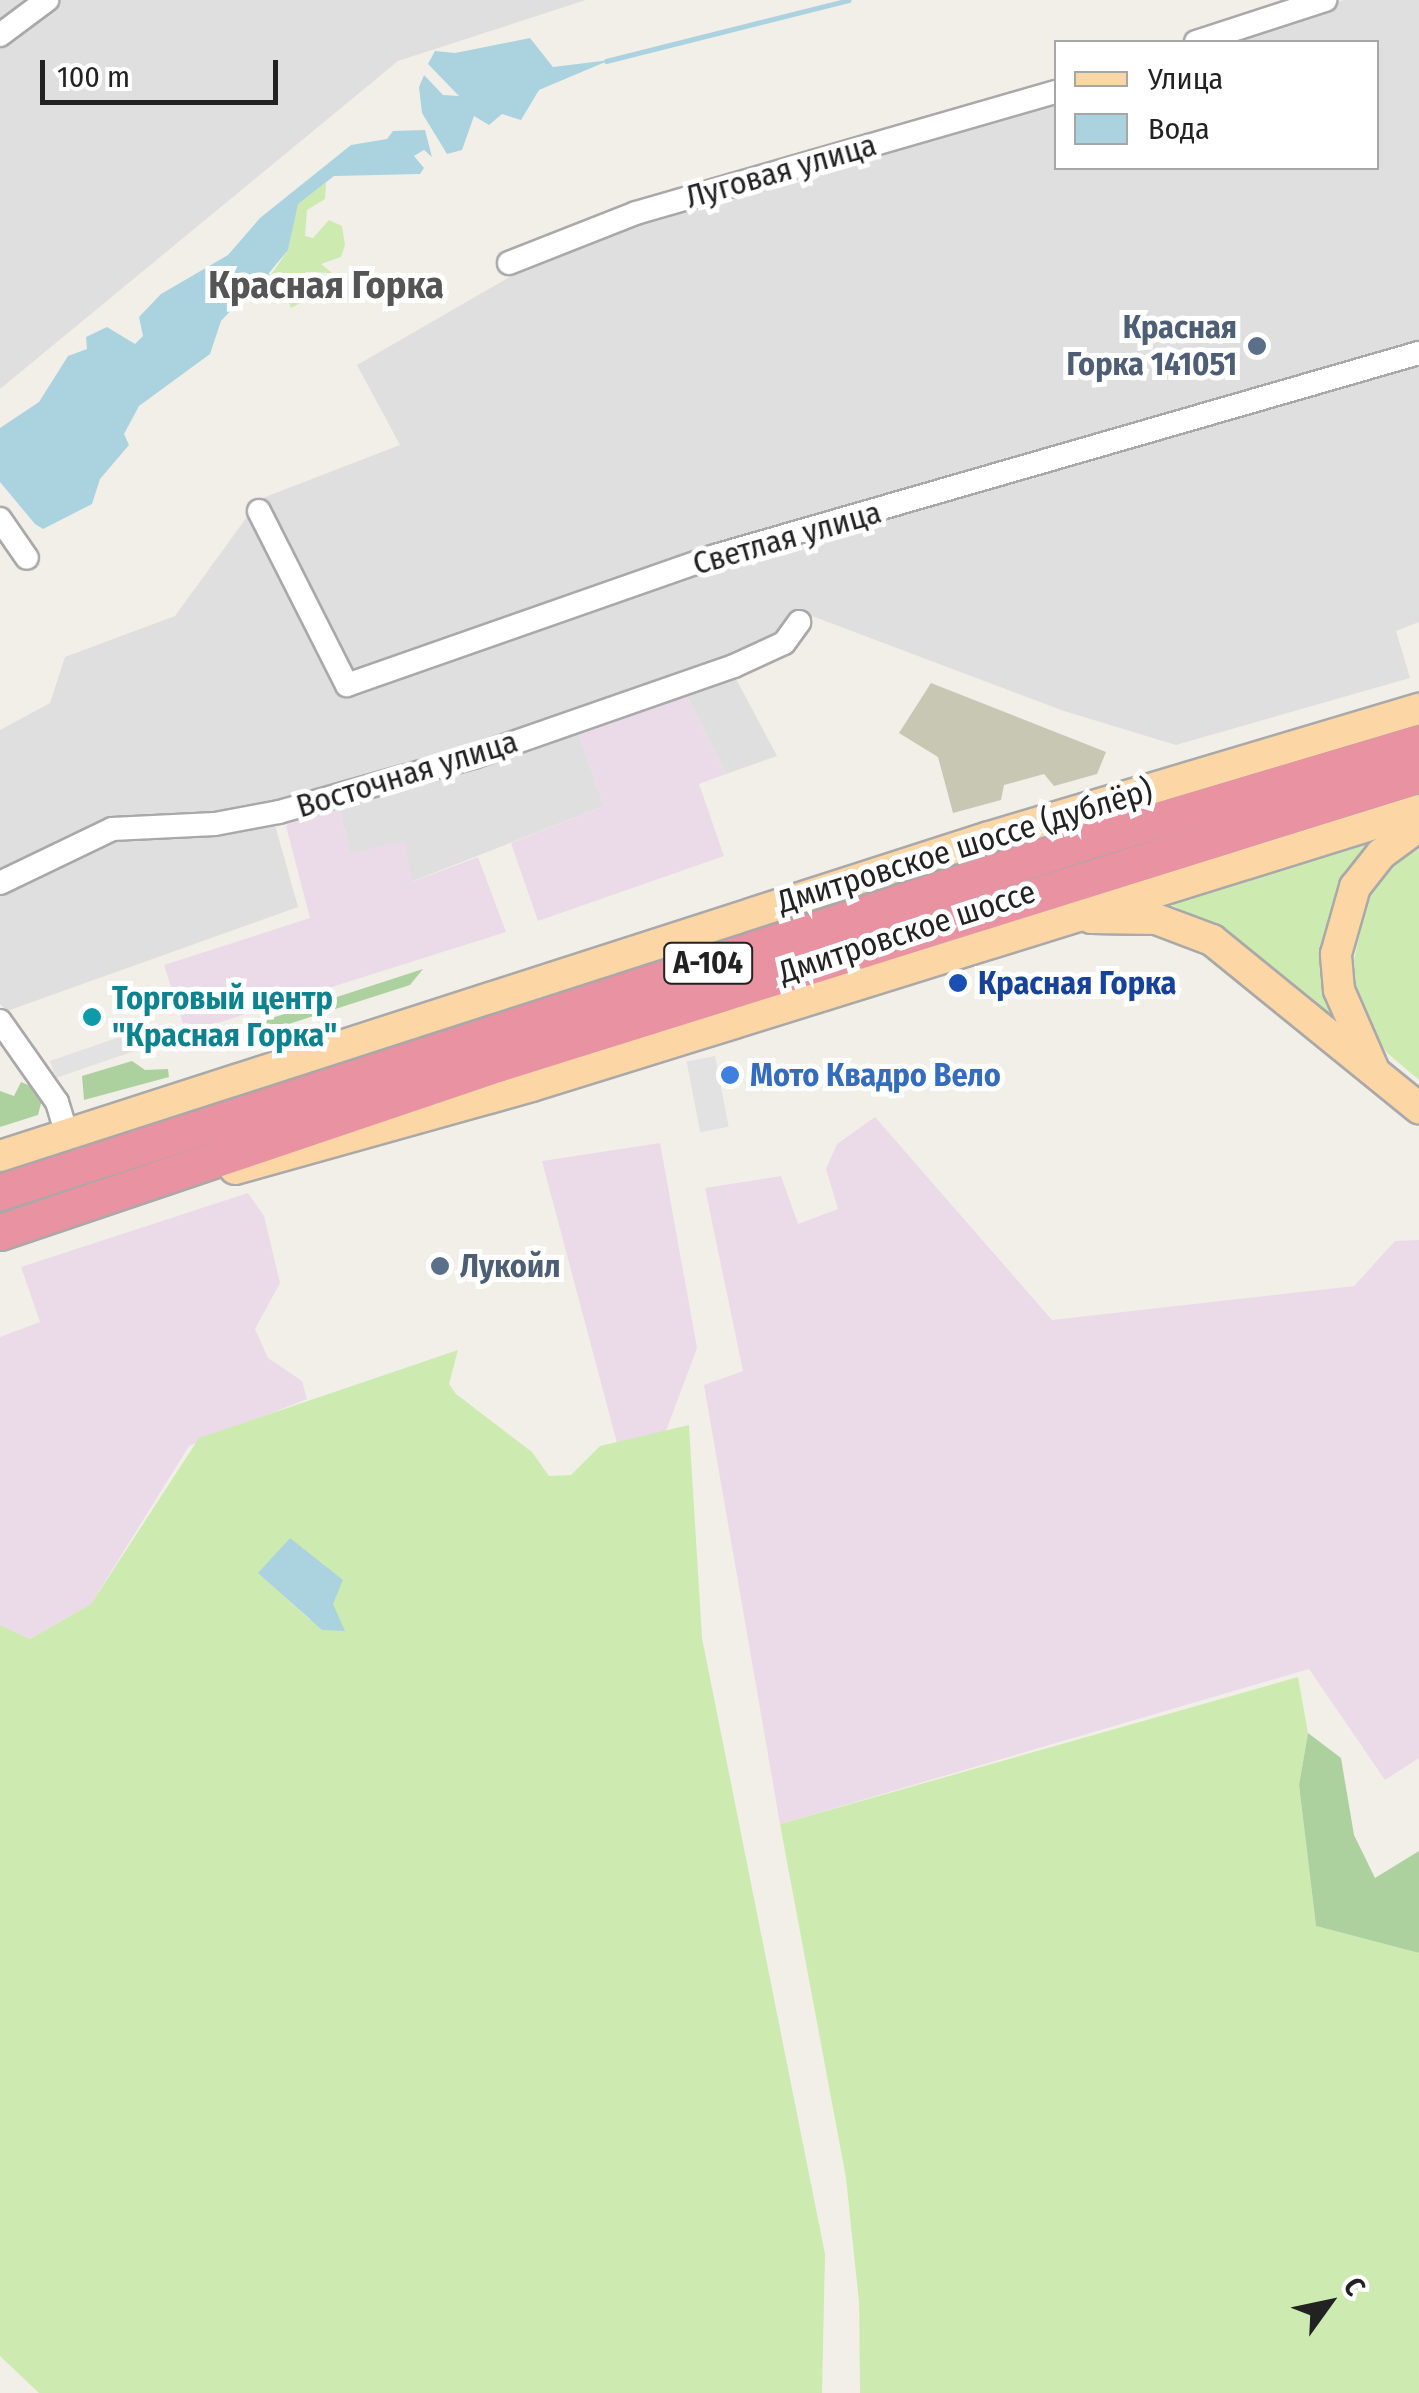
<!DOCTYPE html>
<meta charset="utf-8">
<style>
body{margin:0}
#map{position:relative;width:1419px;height:2393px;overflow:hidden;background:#f2efe9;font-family:"Fira Sans Condensed",sans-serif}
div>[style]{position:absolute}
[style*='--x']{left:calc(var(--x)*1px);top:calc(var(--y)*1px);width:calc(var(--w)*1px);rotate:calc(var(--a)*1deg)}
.residential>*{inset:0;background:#e0dfdf}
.industrial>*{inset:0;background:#ebdbe8}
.construction>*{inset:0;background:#c7c7b4}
.grass>*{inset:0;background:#cdebb0}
.forest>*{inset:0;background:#add19e}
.parking>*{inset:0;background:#e2e2e2;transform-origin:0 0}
.water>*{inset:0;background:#aad3df}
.stream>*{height:5px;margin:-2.5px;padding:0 2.5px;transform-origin:2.5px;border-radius:2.5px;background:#aad3df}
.roads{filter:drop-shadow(2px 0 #a9a9a9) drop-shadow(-2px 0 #a9a9a9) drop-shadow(0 2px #a9a9a9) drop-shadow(0 -2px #a9a9a9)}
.minor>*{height:22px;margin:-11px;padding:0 11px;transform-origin:11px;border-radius:11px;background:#fff}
.major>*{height:30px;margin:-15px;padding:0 15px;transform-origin:15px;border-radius:15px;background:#fcd6a4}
.highway>*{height:35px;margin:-17.5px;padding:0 17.5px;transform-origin:17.5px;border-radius:17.5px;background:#e892a2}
.dots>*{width:28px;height:28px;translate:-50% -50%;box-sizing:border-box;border:5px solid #fff;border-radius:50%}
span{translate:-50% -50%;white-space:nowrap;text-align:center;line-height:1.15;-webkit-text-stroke:10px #fff;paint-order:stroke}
.shield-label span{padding:2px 8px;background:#fff;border:2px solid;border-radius:8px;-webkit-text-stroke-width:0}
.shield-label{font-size:30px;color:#222;font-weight:700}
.street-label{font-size:32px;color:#222}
.service-label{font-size:32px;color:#4e5e75;font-weight:700}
.right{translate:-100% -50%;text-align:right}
.left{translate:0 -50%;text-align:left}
.transit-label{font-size:32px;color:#164399;font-weight:700}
.culture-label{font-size:32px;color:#0d838f;font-weight:700}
.shop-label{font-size:32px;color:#366cbe;font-weight:700}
.quarter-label{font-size:38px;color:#555;font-weight:700}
.legend{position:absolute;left:1054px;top:40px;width:325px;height:130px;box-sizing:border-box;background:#fff;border:2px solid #a7a7a7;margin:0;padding:12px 18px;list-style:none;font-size:30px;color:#222}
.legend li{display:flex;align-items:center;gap:20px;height:50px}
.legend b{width:50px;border:2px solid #a7a7a7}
.north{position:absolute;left:1279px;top:2253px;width:100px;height:100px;-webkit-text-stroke:8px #fff;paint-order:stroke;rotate:57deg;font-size:28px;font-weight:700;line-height:40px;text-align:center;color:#222}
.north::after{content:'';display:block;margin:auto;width:35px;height:45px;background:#222;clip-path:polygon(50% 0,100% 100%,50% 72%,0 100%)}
.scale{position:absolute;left:40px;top:60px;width:238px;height:45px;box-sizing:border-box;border:5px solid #222;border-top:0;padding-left:12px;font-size:30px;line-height:35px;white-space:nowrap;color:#222;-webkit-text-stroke:8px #fff;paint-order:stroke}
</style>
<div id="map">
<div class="residential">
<i style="clip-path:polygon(0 0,586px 0,398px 61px,0 389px)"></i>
<i style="clip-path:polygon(1344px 0,1419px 0,1419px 622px,1396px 631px,1410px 678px,1176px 745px,1064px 711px,804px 613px,748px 650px,600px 705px,271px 811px,298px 907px,7px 1011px,0 1004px,0 730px,50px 703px,65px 657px,175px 616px,260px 499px,400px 445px,357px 365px,527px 267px,639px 221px,1056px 99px,1056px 168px,1376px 168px,1376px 42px,1217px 42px)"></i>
<i style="clip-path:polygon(734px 675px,777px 756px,726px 774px,686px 694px)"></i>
<i style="clip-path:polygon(578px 731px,604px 806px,411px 882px,350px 854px,338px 802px)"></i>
</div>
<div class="industrial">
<i style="clip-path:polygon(686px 694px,726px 774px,699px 784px,724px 856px,538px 921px,511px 843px,604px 806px,578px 731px)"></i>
<i style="clip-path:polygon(338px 802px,350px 854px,405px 841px,412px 882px,478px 857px,506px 932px,186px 1033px,164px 965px,310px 918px,286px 826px,295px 814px)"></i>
<i style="clip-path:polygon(875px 1117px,1052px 1320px,1354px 1286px,1395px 1241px,1419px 1240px,1419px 1758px,1385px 1780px,1309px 1669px,780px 1824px,704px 1385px,743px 1371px,705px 1188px,781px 1176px,798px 1224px,838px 1209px,826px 1169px,837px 1144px)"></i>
<i style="clip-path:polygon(660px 1143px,697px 1348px,666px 1431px,617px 1443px,542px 1161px)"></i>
<i style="clip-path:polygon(248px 1193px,264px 1216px,280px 1283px,255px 1329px,268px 1358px,302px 1381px,307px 1399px,189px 1446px,91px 1604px,30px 1639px,0 1625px,0 1337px,40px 1322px,21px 1267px)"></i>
</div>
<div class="construction">
<i style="clip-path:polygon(931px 683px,1106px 752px,1097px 774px,1054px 786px,1044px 774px,1004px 785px,1001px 800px,953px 813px,938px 757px,899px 733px)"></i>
</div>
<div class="grass">
<i style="clip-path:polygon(326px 182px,325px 199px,307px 210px,305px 236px,313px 238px,329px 220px,342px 226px,345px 245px,341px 257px,321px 264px,332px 273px,305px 272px,314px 284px,311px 297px,291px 308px,285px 290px,299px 288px,299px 282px,266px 282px,288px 250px,297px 204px)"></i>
<i style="clip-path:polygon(1366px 841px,1374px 847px,1349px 883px,1336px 1025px,1237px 941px,1170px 904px)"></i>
<i style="clip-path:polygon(1419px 841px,1419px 1080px,1387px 1053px,1368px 1025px,1356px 998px,1353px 964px,1368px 897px,1386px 869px)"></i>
<i style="clip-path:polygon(evenodd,458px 1350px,449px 1384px,456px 1394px,532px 1452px,549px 1476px,571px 1475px,600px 1446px,689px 1425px,702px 1638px,825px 2254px,822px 2393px,39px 2393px,0 2356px,0 1625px,30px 1639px,91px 1604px,199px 1438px,458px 1350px,290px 1538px,329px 1573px,332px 1604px,310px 1620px,259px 1573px,290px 1538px)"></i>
<i style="clip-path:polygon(1298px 1677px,1308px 1733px,1299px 1785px,1316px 1926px,1419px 1953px,1419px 2393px,860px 2393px,859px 2302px,846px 2178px,780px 1824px)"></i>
</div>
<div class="forest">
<i style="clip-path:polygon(423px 969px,410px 985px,242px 1039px,229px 1032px)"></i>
<i style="clip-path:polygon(132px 1061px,145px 1070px,168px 1069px,169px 1077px,84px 1100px,82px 1076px)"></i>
<i style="clip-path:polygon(21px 1082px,44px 1092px,38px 1115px,0 1127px,0 1091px,14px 1096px)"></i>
<i style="clip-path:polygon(1308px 1733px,1341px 1758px,1354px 1835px,1375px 1878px,1419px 1851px,1419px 1953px,1316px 1926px,1299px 1785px)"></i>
</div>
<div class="parking">
<i style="left:137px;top:1031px;width:18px;height:92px;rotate:71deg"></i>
<i style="left:715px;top:1056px;width:72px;height:29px;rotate:79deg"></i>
</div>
<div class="water">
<i style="clip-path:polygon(530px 38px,553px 67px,610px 60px,539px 90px,521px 120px,502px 114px,489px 125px,474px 116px,462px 150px,447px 154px,422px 113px,419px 87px,424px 75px,443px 95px,459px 96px,428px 64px,435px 51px,455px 53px)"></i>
<i style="clip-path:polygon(425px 130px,432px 157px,424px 150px,414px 156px,424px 168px,420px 174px,334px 176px,298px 204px,288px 250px,269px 273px,267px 289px,247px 293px,221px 321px,210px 354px,139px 406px,124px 434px,129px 445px,100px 479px,92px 504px,43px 529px,35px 524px,0 482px,0 428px,39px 402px,68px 356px,87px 349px,86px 337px,107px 327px,135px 344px,143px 336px,139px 317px,161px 294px,228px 255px,260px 218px,351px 145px,387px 139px,393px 131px)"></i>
<i style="clip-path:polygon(290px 1538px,343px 1580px,333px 1604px,345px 1631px,322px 1630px,258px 1573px)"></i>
</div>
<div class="stream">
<i style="--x:606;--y:61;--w:250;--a:-14.1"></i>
</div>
<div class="roads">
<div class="minor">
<i style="--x:0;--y:35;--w:59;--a:-36.7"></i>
<i style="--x:1196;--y:42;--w:136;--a:-18"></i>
<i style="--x:509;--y:263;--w:136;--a:-21.5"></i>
<i style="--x:636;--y:213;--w:437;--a:-16.1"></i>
<i style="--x:259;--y:511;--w:195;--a:63.2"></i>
<i style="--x:347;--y:685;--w:390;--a:-19.3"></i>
<i style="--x:715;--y:556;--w:733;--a:-16.09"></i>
<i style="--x:0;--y:519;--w:47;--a:55.3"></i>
<i style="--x:0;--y:883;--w:124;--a:-25.7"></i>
<i style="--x:112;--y:829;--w:103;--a:-2.8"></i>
<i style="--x:215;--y:824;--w:65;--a:-10.6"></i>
<i style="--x:279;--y:812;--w:202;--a:-15.8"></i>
<i style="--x:473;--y:757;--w:276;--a:-19.2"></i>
<i style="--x:734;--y:666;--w:55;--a:-24.7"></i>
<i style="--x:784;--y:643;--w:26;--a:-54"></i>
<i style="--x:0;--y:1021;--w:99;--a:54.9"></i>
<i style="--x:57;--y:1102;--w:34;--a:73"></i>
</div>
<div class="major">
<i style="--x:1091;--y:918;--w:65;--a:0.9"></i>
<i style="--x:1156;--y:919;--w:60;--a:20.6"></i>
<i style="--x:1212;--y:940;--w:267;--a:39.1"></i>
<i style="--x:1373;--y:1068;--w:85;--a:-113.6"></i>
<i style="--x:1339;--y:990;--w:36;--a:-95"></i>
<i style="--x:1336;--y:954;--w:70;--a:-74.2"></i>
<i style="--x:1355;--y:887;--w:42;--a:-51.8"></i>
<i style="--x:1381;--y:854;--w:47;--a:-36.4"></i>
<i style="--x:0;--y:1156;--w:1039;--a:-17.88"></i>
<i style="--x:989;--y:837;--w:449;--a:-16.6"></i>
<i style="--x:235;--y:1169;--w:308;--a:-15.6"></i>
<i style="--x:532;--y:1086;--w:929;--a:-17.28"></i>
</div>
<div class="highway">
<i style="--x:0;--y:1192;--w:1157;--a:-17.87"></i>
<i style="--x:1101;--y:837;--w:332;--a:-16.6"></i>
<i style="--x:0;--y:1232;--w:525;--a:-18.68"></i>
<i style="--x:497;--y:1064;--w:966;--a:-17.4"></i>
</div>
</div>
<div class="dots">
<i style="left:1257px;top:346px;background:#5c6f8a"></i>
<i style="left:958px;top:983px;background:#1a4fb4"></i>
<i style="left:92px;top:1017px;background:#0f9aa8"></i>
<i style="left:730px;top:1075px;background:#3f7fe0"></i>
<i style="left:440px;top:1266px;background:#5c6f8a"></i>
</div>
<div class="shield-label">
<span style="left:708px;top:963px">А-104</span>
</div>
<div class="street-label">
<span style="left:781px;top:171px;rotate:-16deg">Луговая улица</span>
<span style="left:787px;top:538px;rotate:-16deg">Светлая улица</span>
<span style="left:407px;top:774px;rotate:-17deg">Восточная улица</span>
<span style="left:965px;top:846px;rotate:-17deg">Дмитровское шоссе (дублёр)</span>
<span style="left:907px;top:932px;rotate:-18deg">Дмитровское шоссе</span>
</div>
<div class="service-label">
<span class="right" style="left:1237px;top:346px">Красная<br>Горка 141051</span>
<span class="left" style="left:460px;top:1266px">Лукойл</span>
</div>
<div class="transit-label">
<span class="left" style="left:978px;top:983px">Красная Горка</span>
</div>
<div class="culture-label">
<span class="left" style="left:112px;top:1017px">Торговый центр<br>"Красная Горка"</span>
</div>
<div class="shop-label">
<span class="left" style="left:750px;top:1075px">Мото Квадро Вело</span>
</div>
<div class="quarter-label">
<span style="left:326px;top:286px">Красная Горка</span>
</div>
<ul class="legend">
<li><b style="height:12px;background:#fcd6a4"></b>Улица</li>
<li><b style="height:28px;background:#aad3df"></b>Вода</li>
</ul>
<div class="north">С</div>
<div class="scale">100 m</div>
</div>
